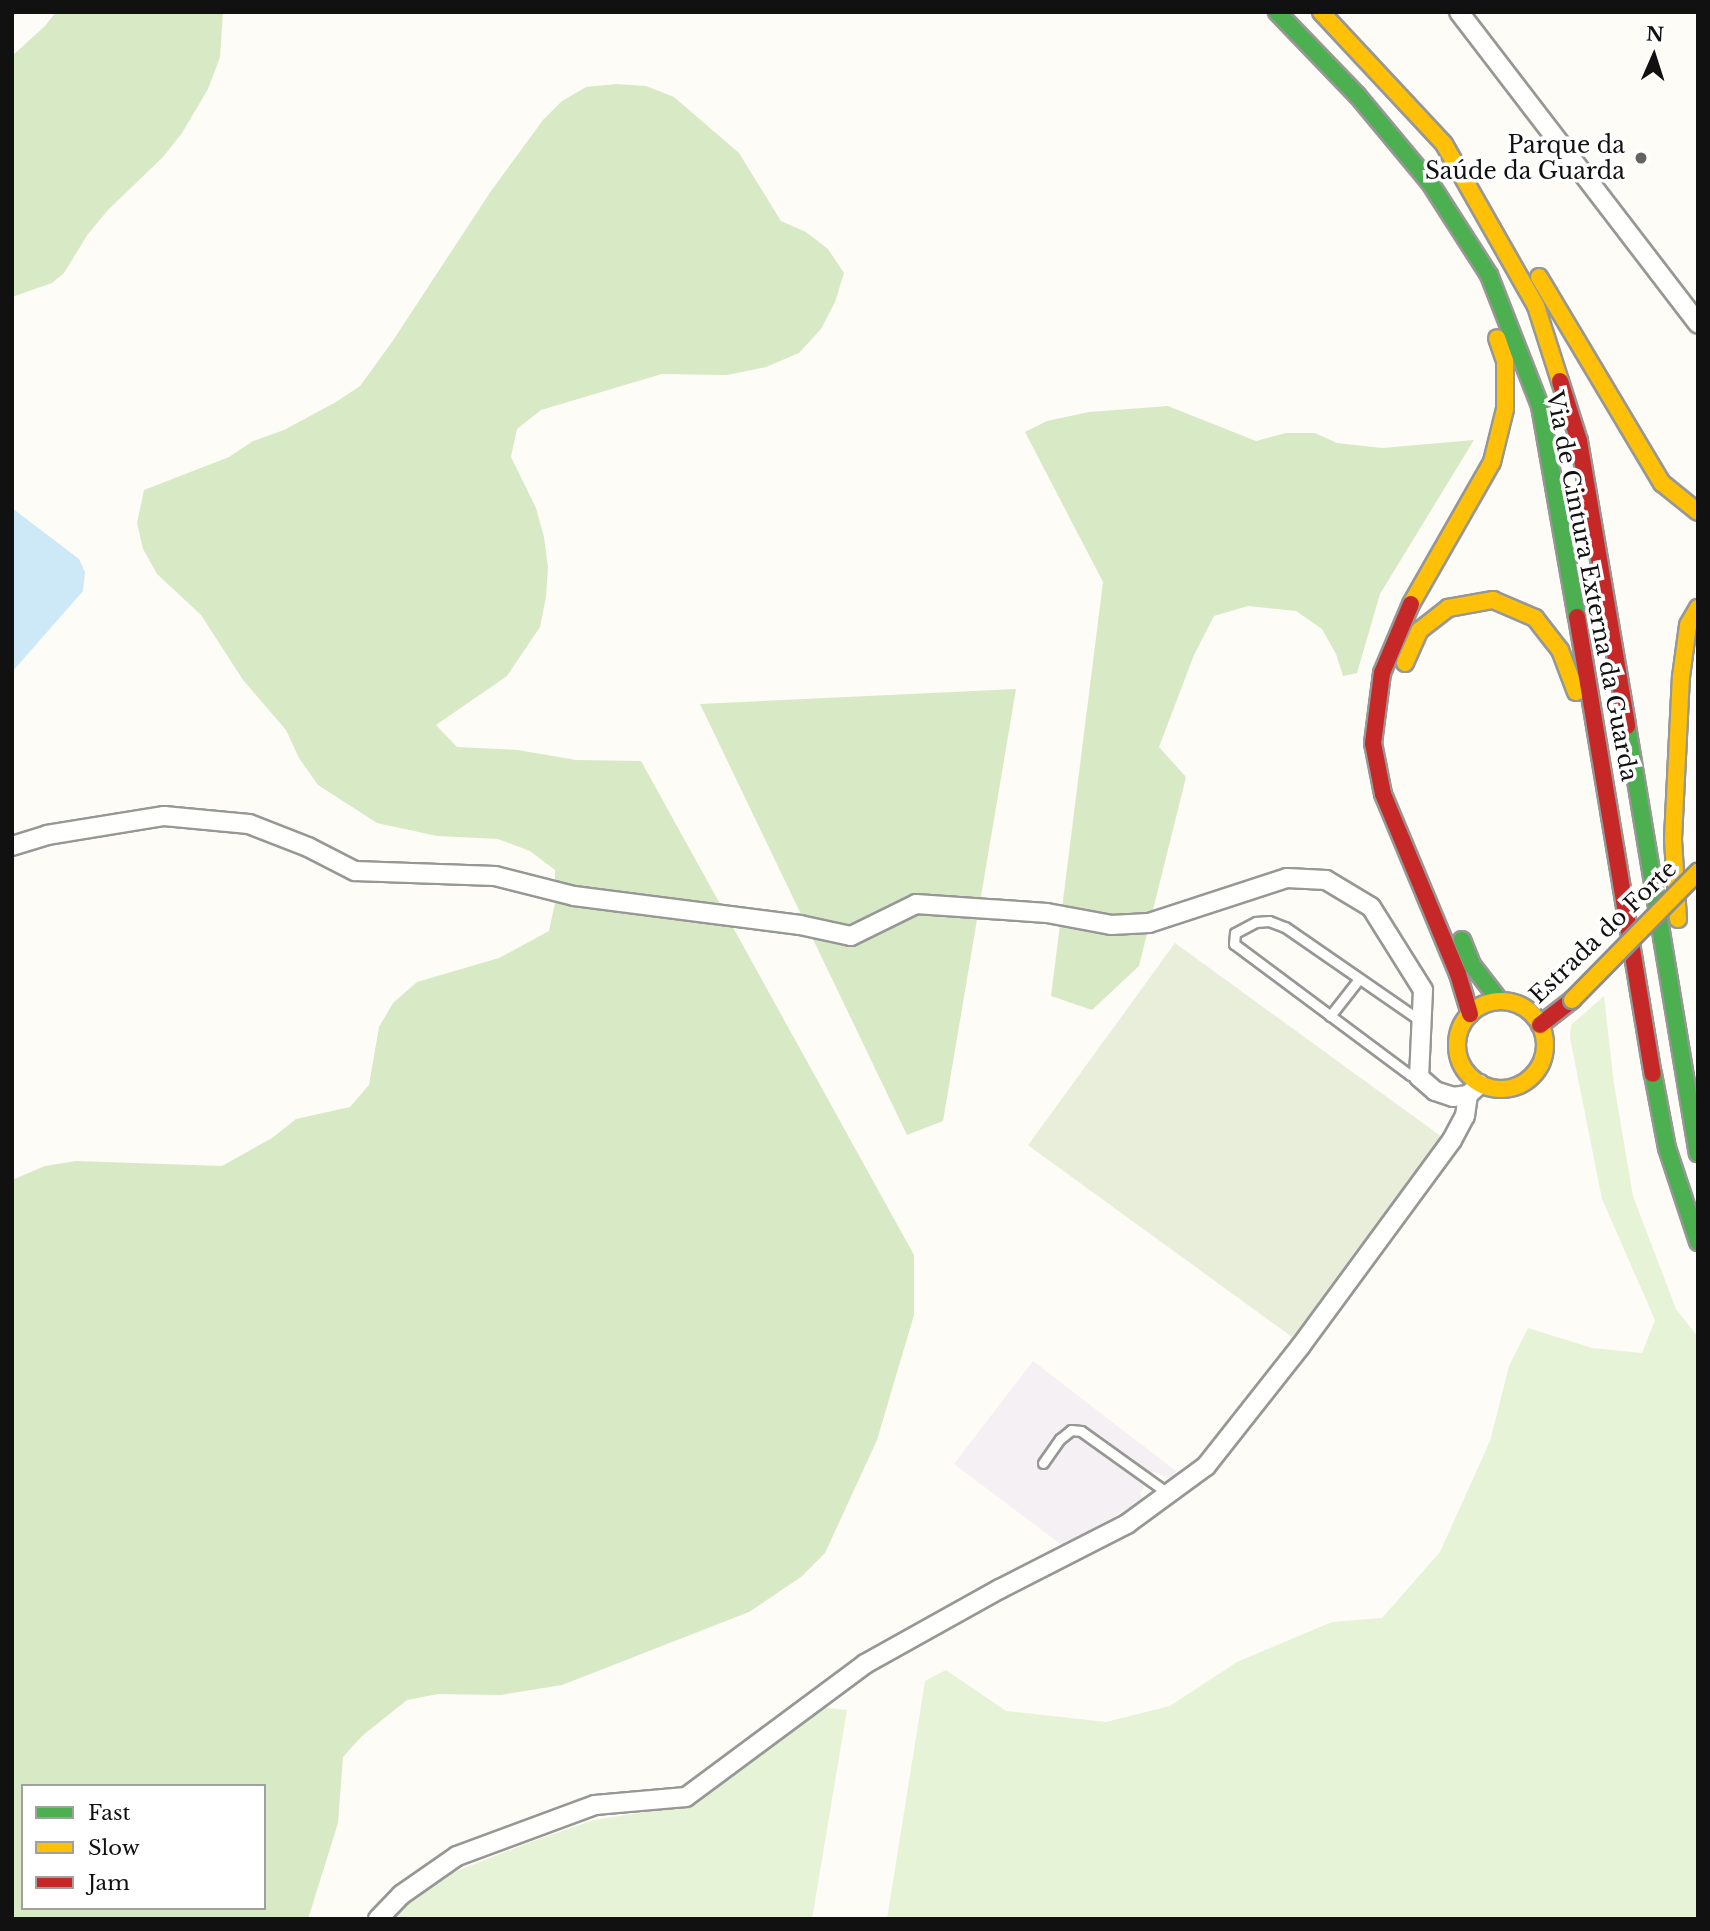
<!DOCTYPE html>
<meta charset="utf-8">
<style>
body{margin:0}
#map{position:relative;width:1710px;height:1931px;overflow:hidden;background:#fdfcf7;font-family:"Libre Baskerville",serif}
div>[style]{position:absolute}
[style*='--x']{left:calc(var(--x)*1px);top:calc(var(--y)*1px);width:calc(var(--w)*1px);rotate:calc(var(--a)*1deg)}
.industrial>*{inset:0;background:#f5f0f3}
.green>*{inset:0;background:#e7f3d7}
.forest>*{inset:0;background:#d8eac5}
.cemetery>*{inset:0;background:#e9eedb;transform-origin:0 0}
.water>*{inset:0;background:#cde8f7}
.roads{filter:drop-shadow(2px 0 #979795) drop-shadow(-2px 0 #979795) drop-shadow(0 2px #979795) drop-shadow(0 -2px #979795)}
.lane>*{height:9px;margin:-4.5px;padding:0 4.5px;transform-origin:4.5px;border-radius:4.5px;background:#fffffe}
.street>*{height:18px;margin:-9px;padding:0 9px;transform-origin:9px;border-radius:9px;background:#fffffe}
.fast>*{height:16px;margin:-8px;padding:0 8px;transform-origin:8px;border-radius:8px;background:#4caf50}
.slow>*{height:16px;margin:-8px;padding:0 8px;transform-origin:8px;border-radius:8px;background:#ffc107}
.slow>.ring{margin:-8px;padding:0;box-sizing:content-box;background:none;border:16px solid #ffc107;border-radius:50%}
.jam>*{height:16px;margin:-8px;padding:0 8px;transform-origin:8px;border-radius:8px;background:#c62828}
.bridges{filter:drop-shadow(2px 0 #8e8d8b) drop-shadow(-2px 0 #8e8d8b) drop-shadow(0 2px #8e8d8b) drop-shadow(0 -2px #8e8d8b)}
.slow-bridge>*{height:16px;margin:-8px;padding:0 8px;transform-origin:8px;border-radius:8px;background:#ffc107}
.dots>*{width:19px;height:19px;translate:-50% -50%;box-sizing:border-box;border:4px solid #fff;border-radius:50%}
span{translate:-50% -50%;white-space:nowrap;text-align:center;line-height:1.15;-webkit-text-stroke:7px #fff;paint-order:stroke}
.poi-label{font-size:23px;color:#111}
.right{translate:-100% -50%;text-align:right}
.street-label{font-size:23px;color:#111}
.frame{position:absolute;inset:0;border:14px solid #111;pointer-events:none}
.legend{position:absolute;left:21px;top:1784px;width:245px;height:126px;box-sizing:border-box;background:#fff;border:2px solid #a0a0a0;margin:0;padding:9px 12px;list-style:none;font-size:21px;color:#111}
.legend li{display:flex;align-items:center;gap:14px;height:35px}
.legend b{width:35px;border:2px solid #a0a0a0}
.north{position:absolute;left:1619px;top:21px;width:70px;height:70px;-webkit-text-stroke:5px #fff;paint-order:stroke;rotate:3deg;font-size:19px;font-weight:700;line-height:28px;text-align:center;color:#111}
.north::after{content:'';display:block;margin:auto;width:24px;height:32px;background:#111;clip-path:polygon(50% 0,100% 100%,50% 72%,0 100%)}
</style>
<div id="map">
<div class="industrial">
<i style="clip-path:polygon(1033px 1361px,1181px 1475px,1175px 1481px,1153px 1472px,1140px 1494px,1144px 1499px,1063px 1546px,954px 1464px)"></i>
</div>
<div class="green">
<i style="clip-path:polygon(1604px 996px,1614px 1084px,1633px 1196px,1676px 1309px,1698px 1337px,1698px 1919px,887px 1919px,925px 1681px,946px 1670px,1006px 1711px,1106px 1722px,1170px 1706px,1237px 1662px,1332px 1622px,1382px 1618px,1440px 1552px,1490px 1441px,1509px 1366px,1528px 1328px,1592px 1348px,1642px 1353px,1655px 1320px,1602px 1199px,1570px 1038px,1571px 1025px)"></i>
<i style="clip-path:polygon(820px 1707px,847px 1710px,812px 1919px,393px 1919px,408px 1902px,447px 1875px,528px 1843px,594px 1820px,697px 1804px)"></i>
</div>
<div class="forest">
<i style="clip-path:polygon(56px 12px,223px 12px,220px 57px,208px 89px,182px 133px,163px 157px,108px 210px,88px 234px,64px 273px,52px 283px,12px 297px,12px 56px,45px 26px)"></i>
<i style="clip-path:polygon(evenodd,616px 84px,646px 86px,674px 97px,739px 153px,781px 221px,806px 232px,828px 249px,844px 273px,835px 302px,821px 329px,799px 353px,766px 367px,727px 375px,662px 374px,541px 410px,517px 429px,511px 457px,536px 508px,544px 537px,548px 567px,546px 597px,540px 627px,507px 676px,436px 725px,457px 747px,518px 750px,576px 760px,641px 761px,914px 1255px,914px 1315px,877px 1440px,825px 1553px,801px 1577px,749px 1612px,562px 1685px,501px 1695px,438px 1694px,407px 1700px,362px 1736px,343px 1757px,338px 1823px,308px 1919px,12px 1919px,12px 1180px,45px 1166px,76px 1161px,222px 1166px,272px 1138px,296px 1119px,350px 1107px,369px 1085px,379px 1027px,393px 1003px,417px 982px,499px 958px,549px 931px,555px 903px,555px 870px,530px 851px,498px 839px,437px 836px,377px 823px,318px 785px,299px 758px,286px 730px,243px 680px,201px 615px,157px 574px,143px 549px,137px 523px,144px 490px,229px 457px,253px 441px,284px 430px,336px 402px,360px 386px,392px 342px,491px 191px,543px 120px,562px 101px,586px 87px,616px 84px,23px 1786px,264px 1786px,264px 1908px,23px 1908px,23px 1786px)"></i>
<i style="clip-path:polygon(1168px 406px,1256px 441px,1286px 433px,1315px 433px,1337px 443px,1382px 448px,1474px 440px,1380px 594px,1357px 673px,1343px 676px,1336px 654px,1322px 629px,1296px 611px,1248px 606px,1214px 616px,1194px 655px,1159px 747px,1186px 777px,1139px 966px,1092px 1010px,1051px 996px,1103px 582px,1025px 432px,1047px 421px,1089px 412px)"></i>
<i style="clip-path:polygon(1016px 689px,943px 1121px,907px 1135px,700px 704px)"></i>
</div>
<div class="cemetery">
<i style="left:1175px;top:943px;width:333px;height:250px;rotate:36deg"></i>
</div>
<div class="water">
<i style="clip-path:polygon(12px 508px,79px 559px,85px 572px,83px 591px,12px 672px)"></i>
</div>
<div class="roads">
<div class="lane">
<i style="--x:1330;--y:1016;--w:47;--a:-51.9"></i>
<i style="--x:1419;--y:1077;--w:9;--a:-167"></i>
<i style="--x:1410;--y:1075;--w:219;--a:-143.3"></i>
<i style="--x:1234;--y:944;--w:11;--a:-85"></i>
<i style="--x:1235;--y:933;--w:24;--a:-28"></i>
<i style="--x:1256;--y:922;--w:13;--a:-4"></i>
<i style="--x:1269;--y:921;--w:17;--a:21"></i>
<i style="--x:1285;--y:927;--w:167;--a:34.7"></i>
<i style="--x:1043;--y:1463;--w:29;--a:-55"></i>
<i style="--x:1060;--y:1439;--w:14;--a:-39"></i>
<i style="--x:1071;--y:1430;--w:10;--a:6"></i>
<i style="--x:1081;--y:1431;--w:108;--a:35.6"></i>
</div>
<div class="street">
<i style="--x:1459;--y:12;--w:393;--a:52.5"></i>
<i style="--x:12;--y:846;--w:37;--a:-17"></i>
<i style="--x:47;--y:835;--w:119;--a:-9.2"></i>
<i style="--x:164;--y:816;--w:85;--a:5.4"></i>
<i style="--x:249;--y:824;--w:63;--a:21.3"></i>
<i style="--x:308;--y:847;--w:53;--a:27.1"></i>
<i style="--x:355;--y:871;--w:140;--a:2"></i>
<i style="--x:495;--y:876;--w:81;--a:14.2"></i>
<i style="--x:574;--y:896;--w:228;--a:7.3"></i>
<i style="--x:800;--y:925;--w:52;--a:12.2"></i>
<i style="--x:851;--y:936;--w:72;--a:-26.2"></i>
<i style="--x:916;--y:904;--w:131;--a:3.9"></i>
<i style="--x:1047;--y:913;--w:65;--a:10.6"></i>
<i style="--x:1111;--y:925;--w:38;--a:-3"></i>
<i style="--x:1149;--y:923;--w:145;--a:-18.1"></i>
<i style="--x:1287;--y:878;--w:39;--a:3"></i>
<i style="--x:1326;--y:880;--w:52;--a:31"></i>
<i style="--x:1371;--y:907;--w:98;--a:57.9"></i>
<i style="--x:1423;--y:990;--w:87;--a:92.6"></i>
<i style="--x:1419;--y:1077;--w:21;--a:41"></i>
<i style="--x:1435;--y:1091;--w:19;--a:18"></i>
<i style="--x:1453;--y:1097;--w:15;--a:-8"></i>
<i style="--x:1468;--y:1095;--w:16;--a:-43"></i>
<i style="--x:378;--y:1919;--w:33;--a:-46"></i>
<i style="--x:401;--y:1895;--w:68;--a:-34.9"></i>
<i style="--x:457;--y:1856;--w:147;--a:-20.3"></i>
<i style="--x:595;--y:1805;--w:91;--a:-5"></i>
<i style="--x:686;--y:1797;--w:223;--a:-36.6"></i>
<i style="--x:865;--y:1664;--w:154;--a:-29.1"></i>
<i style="--x:1000;--y:1589;--w:143;--a:-27.1"></i>
<i style="--x:1127;--y:1524;--w:98;--a:-36.3"></i>
<i style="--x:1206;--y:1466;--w:152;--a:-51.7"></i>
<i style="--x:1300;--y:1347;--w:257;--a:-53.7"></i>
<i style="--x:1452;--y:1140;--w:27;--a:-62"></i>
<i style="--x:1465;--y:1116;--w:21;--a:-82"></i>
</div>
<div class="fast">
<i style="--x:1277;--y:12;--w:115;--a:46.1"></i>
<i style="--x:1357;--y:95;--w:114;--a:50.3"></i>
<i style="--x:1430;--y:183;--w:109;--a:57.3"></i>
<i style="--x:1489;--y:275;--w:141;--a:68.7"></i>
<i style="--x:1540;--y:406;--w:214;--a:80.1"></i>
<i style="--x:1627;--y:726;--w:433;--a:80.6"></i>
<i style="--x:1462;--y:940;--w:27;--a:68"></i>
<i style="--x:1472;--y:965;--w:46;--a:52.1"></i>
<i style="--x:1653;--y:1074;--w:75;--a:79.3"></i>
<i style="--x:1667;--y:1148;--w:99;--a:71.7"></i>
</div>
<div class="slow">
<i style="--x:1321;--y:12;--w:180;--a:47"></i>
<i style="--x:1444;--y:144;--w:186;--a:60.4"></i>
<i style="--x:1536;--y:306;--w:79;--a:72.3"></i>
<i style="--x:1539;--y:277;--w:240;--a:59.2"></i>
<i style="--x:1662;--y:483;--w:46;--a:38.9"></i>
<i style="--x:1411;--y:604;--w:163;--a:-60.3"></i>
<i style="--x:1492;--y:462;--w:55;--a:-76.2"></i>
<i style="--x:1505;--y:409;--w:48;--a:-90"></i>
<i style="--x:1505;--y:361;--w:24;--a:-109"></i>
<i style="--x:1405;--y:663;--w:36;--a:-66"></i>
<i style="--x:1420;--y:630;--w:36;--a:-38"></i>
<i style="--x:1448;--y:608;--w:46;--a:-10.1"></i>
<i style="--x:1493;--y:600;--w:46;--a:23.2"></i>
<i style="--x:1535;--y:618;--w:41;--a:52"></i>
<i style="--x:1560;--y:650;--w:45;--a:69.1"></i>
<i style="--x:1678;--y:919;--w:80;--a:-93.6"></i>
<i style="--x:1673;--y:839;--w:162;--a:-87.2"></i>
<i style="--x:1681;--y:677;--w:52;--a:-82.3"></i>
<i style="--x:1688;--y:625;--w:20;--a:-60"></i>
<i class="ring" style="left:1457px;top:1001px;width:72px;height:72px"></i>
</div>
<div class="jam">
<i style="--x:1560;--y:381;--w:63;--a:72.4"></i>
<i style="--x:1579;--y:441;--w:289;--a:80.4"></i>
<i style="--x:1411;--y:604;--w:75;--a:112.8"></i>
<i style="--x:1382;--y:673;--w:71;--a:97.3"></i>
<i style="--x:1373;--y:743;--w:52;--a:78.9"></i>
<i style="--x:1383;--y:794;--w:195;--a:67.4"></i>
<i style="--x:1458;--y:974;--w:42;--a:73.3"></i>
<i style="--x:1577;--y:617;--w:463;--a:80.6"></i>
<i style="--x:1540;--y:1025;--w:41;--a:-38"></i>
</div>
</div>
<div class="bridges">
<div class="slow-bridge">
<i style="--x:1572;--y:1000;--w:180;--a:-45.5"></i>
</div>
</div>
<div class="dots">
<i style="left:1641px;top:158px;background:#646362"></i>
</div>
<div class="poi-label">
<span class="right" style="left:1625px;top:158px">Parque da<br>Saúde da Guarda</span>
</div>
<div class="street-label">
<span style="left:1592px;top:586px;rotate:79deg">Via de Cintura Externa da Guarda</span>
<span style="left:1603px;top:932px;rotate:-44deg">Estrada do Forte</span>
</div>
<div class="frame"></div>
<ul class="legend">
<li><b style="height:9px;background:#4caf50"></b>Fast</li>
<li><b style="height:9px;background:#ffc107"></b>Slow</li>
<li><b style="height:9px;background:#c62828"></b>Jam</li>
</ul>
<div class="north">N</div>
</div>
